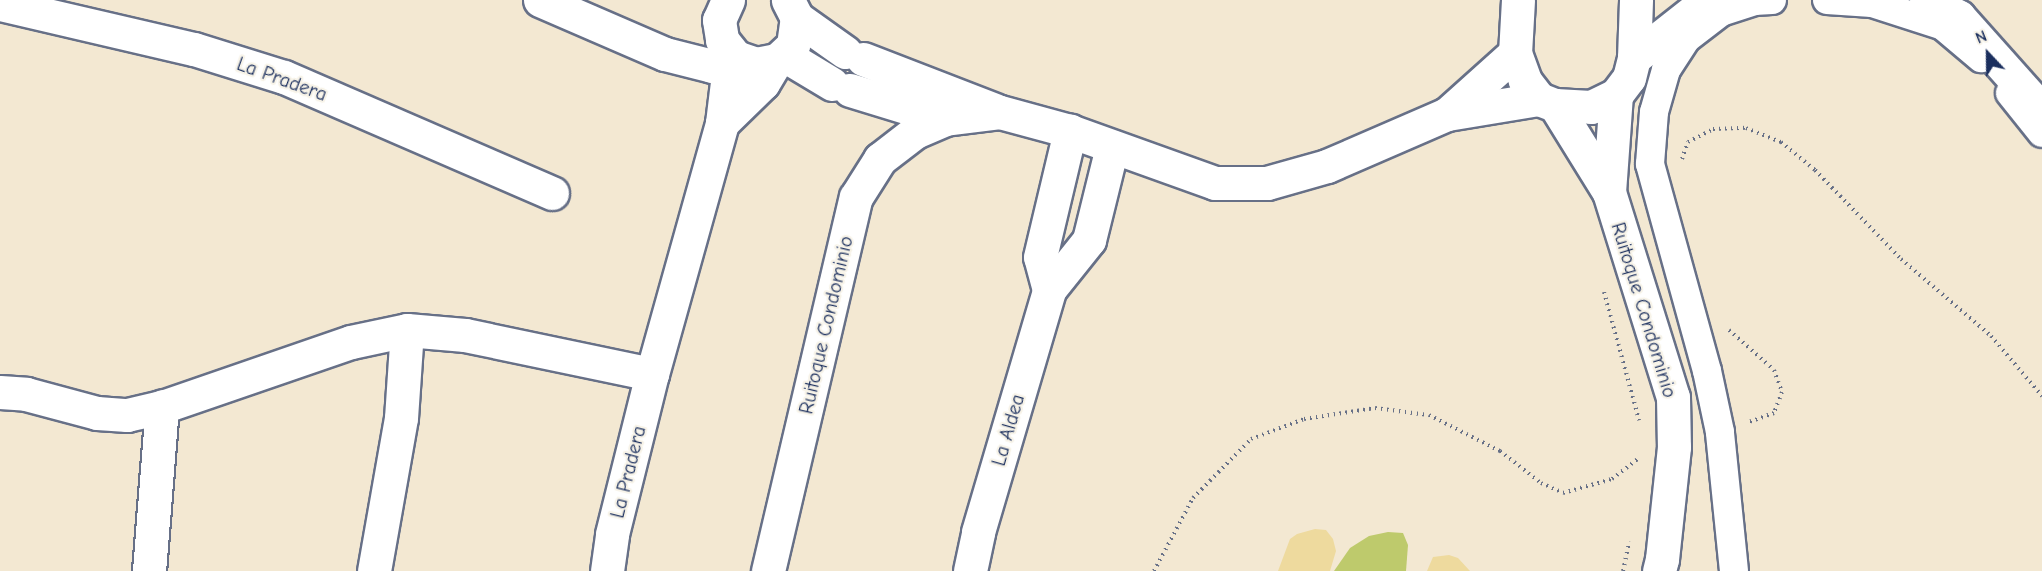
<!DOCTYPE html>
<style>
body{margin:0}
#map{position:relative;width:2042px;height:571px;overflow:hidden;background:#f3e8d2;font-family:"Comic Neue",sans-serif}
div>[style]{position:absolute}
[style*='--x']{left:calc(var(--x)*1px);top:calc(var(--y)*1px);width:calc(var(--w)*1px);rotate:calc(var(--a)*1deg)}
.green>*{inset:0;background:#beca6c}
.sand>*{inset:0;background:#eeda9e}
.path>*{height:4px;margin-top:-2px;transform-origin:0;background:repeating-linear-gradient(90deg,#677087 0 1.5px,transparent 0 6px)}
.roads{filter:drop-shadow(2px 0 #677087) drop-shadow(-2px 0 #677087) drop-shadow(0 2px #677087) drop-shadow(0 -2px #677087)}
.pedestrian>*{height:28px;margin:-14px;padding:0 14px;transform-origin:14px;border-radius:14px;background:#fff}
.minor>*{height:33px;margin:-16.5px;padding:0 16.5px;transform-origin:16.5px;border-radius:16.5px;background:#fff}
span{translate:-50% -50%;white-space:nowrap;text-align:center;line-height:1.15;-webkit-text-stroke:4.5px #f7f3e8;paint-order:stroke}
.street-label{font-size:20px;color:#1b2f5e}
.north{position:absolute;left:1958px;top:24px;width:60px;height:60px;-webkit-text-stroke:4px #f7f3e8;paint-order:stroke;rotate:338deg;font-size:16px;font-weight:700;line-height:24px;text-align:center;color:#1b2f5e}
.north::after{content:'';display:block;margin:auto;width:21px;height:27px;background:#1b2f5e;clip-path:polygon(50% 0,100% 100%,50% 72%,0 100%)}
</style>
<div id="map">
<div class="green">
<i style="clip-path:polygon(1388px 532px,1403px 533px,1408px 545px,1406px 571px,1334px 571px,1350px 548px,1369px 536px)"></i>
</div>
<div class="sand">
<i style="clip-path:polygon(1315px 529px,1326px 530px,1333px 539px,1336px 551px,1330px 571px,1278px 571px,1290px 539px,1297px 534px)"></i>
<i style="clip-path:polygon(1449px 555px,1458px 558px,1470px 571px,1427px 571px,1433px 557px)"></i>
</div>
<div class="path">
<i style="--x:1682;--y:159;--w:18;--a:-71"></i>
<i style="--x:1688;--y:142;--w:28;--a:-27"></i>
<i style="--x:1713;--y:129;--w:33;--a:-2"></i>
<i style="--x:1746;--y:128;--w:38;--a:22"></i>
<i style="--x:1781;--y:142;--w:44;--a:39.5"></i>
<i style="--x:1815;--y:170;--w:124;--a:46"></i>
<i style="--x:1901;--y:259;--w:118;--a:40.5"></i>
<i style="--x:1991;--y:336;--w:79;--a:49.6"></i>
<i style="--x:1604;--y:292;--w:133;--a:74.7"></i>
<i style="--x:1729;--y:330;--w:60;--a:41.6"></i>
<i style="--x:1774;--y:370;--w:23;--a:70"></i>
<i style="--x:1782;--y:392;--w:22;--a:111"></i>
<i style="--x:1774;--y:413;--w:27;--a:160"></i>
<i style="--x:1154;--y:571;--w:83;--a:-61.9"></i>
<i style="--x:1193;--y:498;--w:83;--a:-45.5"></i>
<i style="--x:1251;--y:439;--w:57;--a:-20.7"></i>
<i style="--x:1304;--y:419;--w:72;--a:-8.8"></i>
<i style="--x:1375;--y:408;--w:54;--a:7.4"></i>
<i style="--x:1429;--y:415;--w:80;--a:26.9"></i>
<i style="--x:1500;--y:451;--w:52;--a:38"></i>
<i style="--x:1541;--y:483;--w:24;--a:24"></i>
<i style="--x:1563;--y:493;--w:51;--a:-15.9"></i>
<i style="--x:1612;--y:479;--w:34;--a:-38"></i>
<i style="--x:1623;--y:571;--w:30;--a:-78"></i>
</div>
<div class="roads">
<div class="pedestrian">
<i style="--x:1827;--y:0;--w:45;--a:3.8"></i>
<i style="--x:1872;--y:3;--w:75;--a:17.9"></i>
<i style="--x:1943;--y:26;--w:50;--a:40.1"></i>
<i style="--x:2010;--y:93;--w:51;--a:51.3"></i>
<i style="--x:1734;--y:571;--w:140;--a:-95.8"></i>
<i style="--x:1720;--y:432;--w:62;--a:-102"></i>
<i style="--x:1707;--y:371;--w:215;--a:-105.4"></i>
<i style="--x:1650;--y:164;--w:52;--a:-85.6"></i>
<i style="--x:1654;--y:112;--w:44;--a:-74.1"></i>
<i style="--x:1666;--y:70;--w:37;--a:-57"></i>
<i style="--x:1686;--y:39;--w:44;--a:-37.6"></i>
<i style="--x:1721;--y:12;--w:35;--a:-18"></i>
<i style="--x:1754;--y:1;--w:18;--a:-3"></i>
</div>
<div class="minor">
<i style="--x:540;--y:0;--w:136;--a:23.4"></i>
<i style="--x:665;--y:54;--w:49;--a:14.3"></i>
<i style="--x:712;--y:66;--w:23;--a:-29"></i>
<i style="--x:728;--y:0;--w:22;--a:114"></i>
<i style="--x:719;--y:20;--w:20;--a:81"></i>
<i style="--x:722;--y:40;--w:22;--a:51"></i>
<i style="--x:736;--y:57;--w:21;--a:19"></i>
<i style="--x:756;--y:64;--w:21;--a:-11"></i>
<i style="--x:777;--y:60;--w:22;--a:-43"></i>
<i style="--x:793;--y:45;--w:27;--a:-82"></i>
<i style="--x:797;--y:18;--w:20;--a:-117"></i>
<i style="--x:1518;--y:0;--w:53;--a:93.2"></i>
<i style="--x:1515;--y:53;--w:30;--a:70"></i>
<i style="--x:1525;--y:81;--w:23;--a:52"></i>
<i style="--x:1539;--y:99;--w:17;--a:21"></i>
<i style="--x:1555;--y:105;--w:36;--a:3"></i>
<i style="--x:1591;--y:107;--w:28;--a:-26"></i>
<i style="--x:1616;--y:95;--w:21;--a:-53"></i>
<i style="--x:1629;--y:78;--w:21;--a:-76"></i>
<i style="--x:1634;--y:58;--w:58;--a:-88"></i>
<i style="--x:1926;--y:0;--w:37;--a:27"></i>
<i style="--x:1959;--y:17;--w:125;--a:48.3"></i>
<i style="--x:0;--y:4;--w:199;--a:13.1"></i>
<i style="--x:194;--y:49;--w:94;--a:17.3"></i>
<i style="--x:284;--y:77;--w:292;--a:23.4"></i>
<i style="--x:797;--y:18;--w:59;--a:35.3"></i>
<i style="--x:784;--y:55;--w:56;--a:31.1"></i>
<i style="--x:1634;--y:58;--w:84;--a:-38.2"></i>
<i style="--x:1700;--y:6;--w:16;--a:-22"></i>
<i style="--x:863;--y:59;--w:142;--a:21.1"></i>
<i style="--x:850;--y:90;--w:99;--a:17"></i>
<i style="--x:1555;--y:105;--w:102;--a:58.2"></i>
<i style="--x:1609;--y:192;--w:215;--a:72.7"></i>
<i style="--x:1673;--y:397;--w:50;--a:88.9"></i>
<i style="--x:1674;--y:447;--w:113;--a:96.1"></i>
<i style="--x:1662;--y:559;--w:12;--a:104"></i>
<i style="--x:1447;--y:114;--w:91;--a:-41.9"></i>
<i style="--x:722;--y:123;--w:57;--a:-44.3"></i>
<i style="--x:763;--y:83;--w:27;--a:-59"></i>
<i style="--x:1609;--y:192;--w:97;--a:-85.9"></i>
<i style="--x:1049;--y:290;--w:34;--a:-105"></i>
<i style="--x:1040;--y:257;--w:130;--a:-76.6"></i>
<i style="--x:0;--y:392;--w:26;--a:4"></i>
<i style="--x:26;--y:394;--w:73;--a:15"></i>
<i style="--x:97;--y:413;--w:30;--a:4"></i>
<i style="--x:127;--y:415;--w:36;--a:-13"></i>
<i style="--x:162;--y:407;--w:200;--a:-19"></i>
<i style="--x:351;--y:342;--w:57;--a:-12.1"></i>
<i style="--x:407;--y:330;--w:58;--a:4.9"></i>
<i style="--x:465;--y:335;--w:191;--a:11.8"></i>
<i style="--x:149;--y:571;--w:165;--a:-85.5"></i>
<i style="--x:374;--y:571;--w:155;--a:-80"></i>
<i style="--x:401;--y:418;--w:88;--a:-86.1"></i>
<i style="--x:607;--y:571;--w:37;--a:-82"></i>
<i style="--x:612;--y:534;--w:165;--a:-76"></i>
<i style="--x:652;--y:374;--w:261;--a:-74.4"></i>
<i style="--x:722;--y:123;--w:41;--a:-83"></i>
<i style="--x:727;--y:82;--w:27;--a:-70"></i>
<i style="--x:768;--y:571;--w:384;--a:-76.8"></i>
<i style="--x:856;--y:197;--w:45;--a:-57.7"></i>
<i style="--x:880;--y:159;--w:44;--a:-37.6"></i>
<i style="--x:915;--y:132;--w:33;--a:-23"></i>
<i style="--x:945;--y:119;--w:55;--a:-7.3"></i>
<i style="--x:1000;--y:112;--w:73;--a:15.2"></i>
<i style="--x:1070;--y:131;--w:154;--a:19.7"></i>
<i style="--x:1215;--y:183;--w:52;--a:0"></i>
<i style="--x:1267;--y:183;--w:62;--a:-15.8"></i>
<i style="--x:1327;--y:166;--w:131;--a:-23.4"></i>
<i style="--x:1447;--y:114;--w:93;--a:-9.3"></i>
<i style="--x:970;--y:571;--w:40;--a:-78"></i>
<i style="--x:978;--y:532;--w:252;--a:-73.6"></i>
<i style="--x:1049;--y:290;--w:64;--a:-51.3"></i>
<i style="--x:1089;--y:240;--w:96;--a:-76.1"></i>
</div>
</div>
<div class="street-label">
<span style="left:282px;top:79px;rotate:20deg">La Pradera</span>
<span style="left:1644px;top:310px;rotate:73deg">Ruitoque Condominio</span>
<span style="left:826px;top:325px;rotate:-77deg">Ruitoque Condominio</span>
<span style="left:1008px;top:430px;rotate:-74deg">La Aldea</span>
<span style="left:628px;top:472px;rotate:-76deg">La Pradera</span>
</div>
<div class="north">N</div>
</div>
